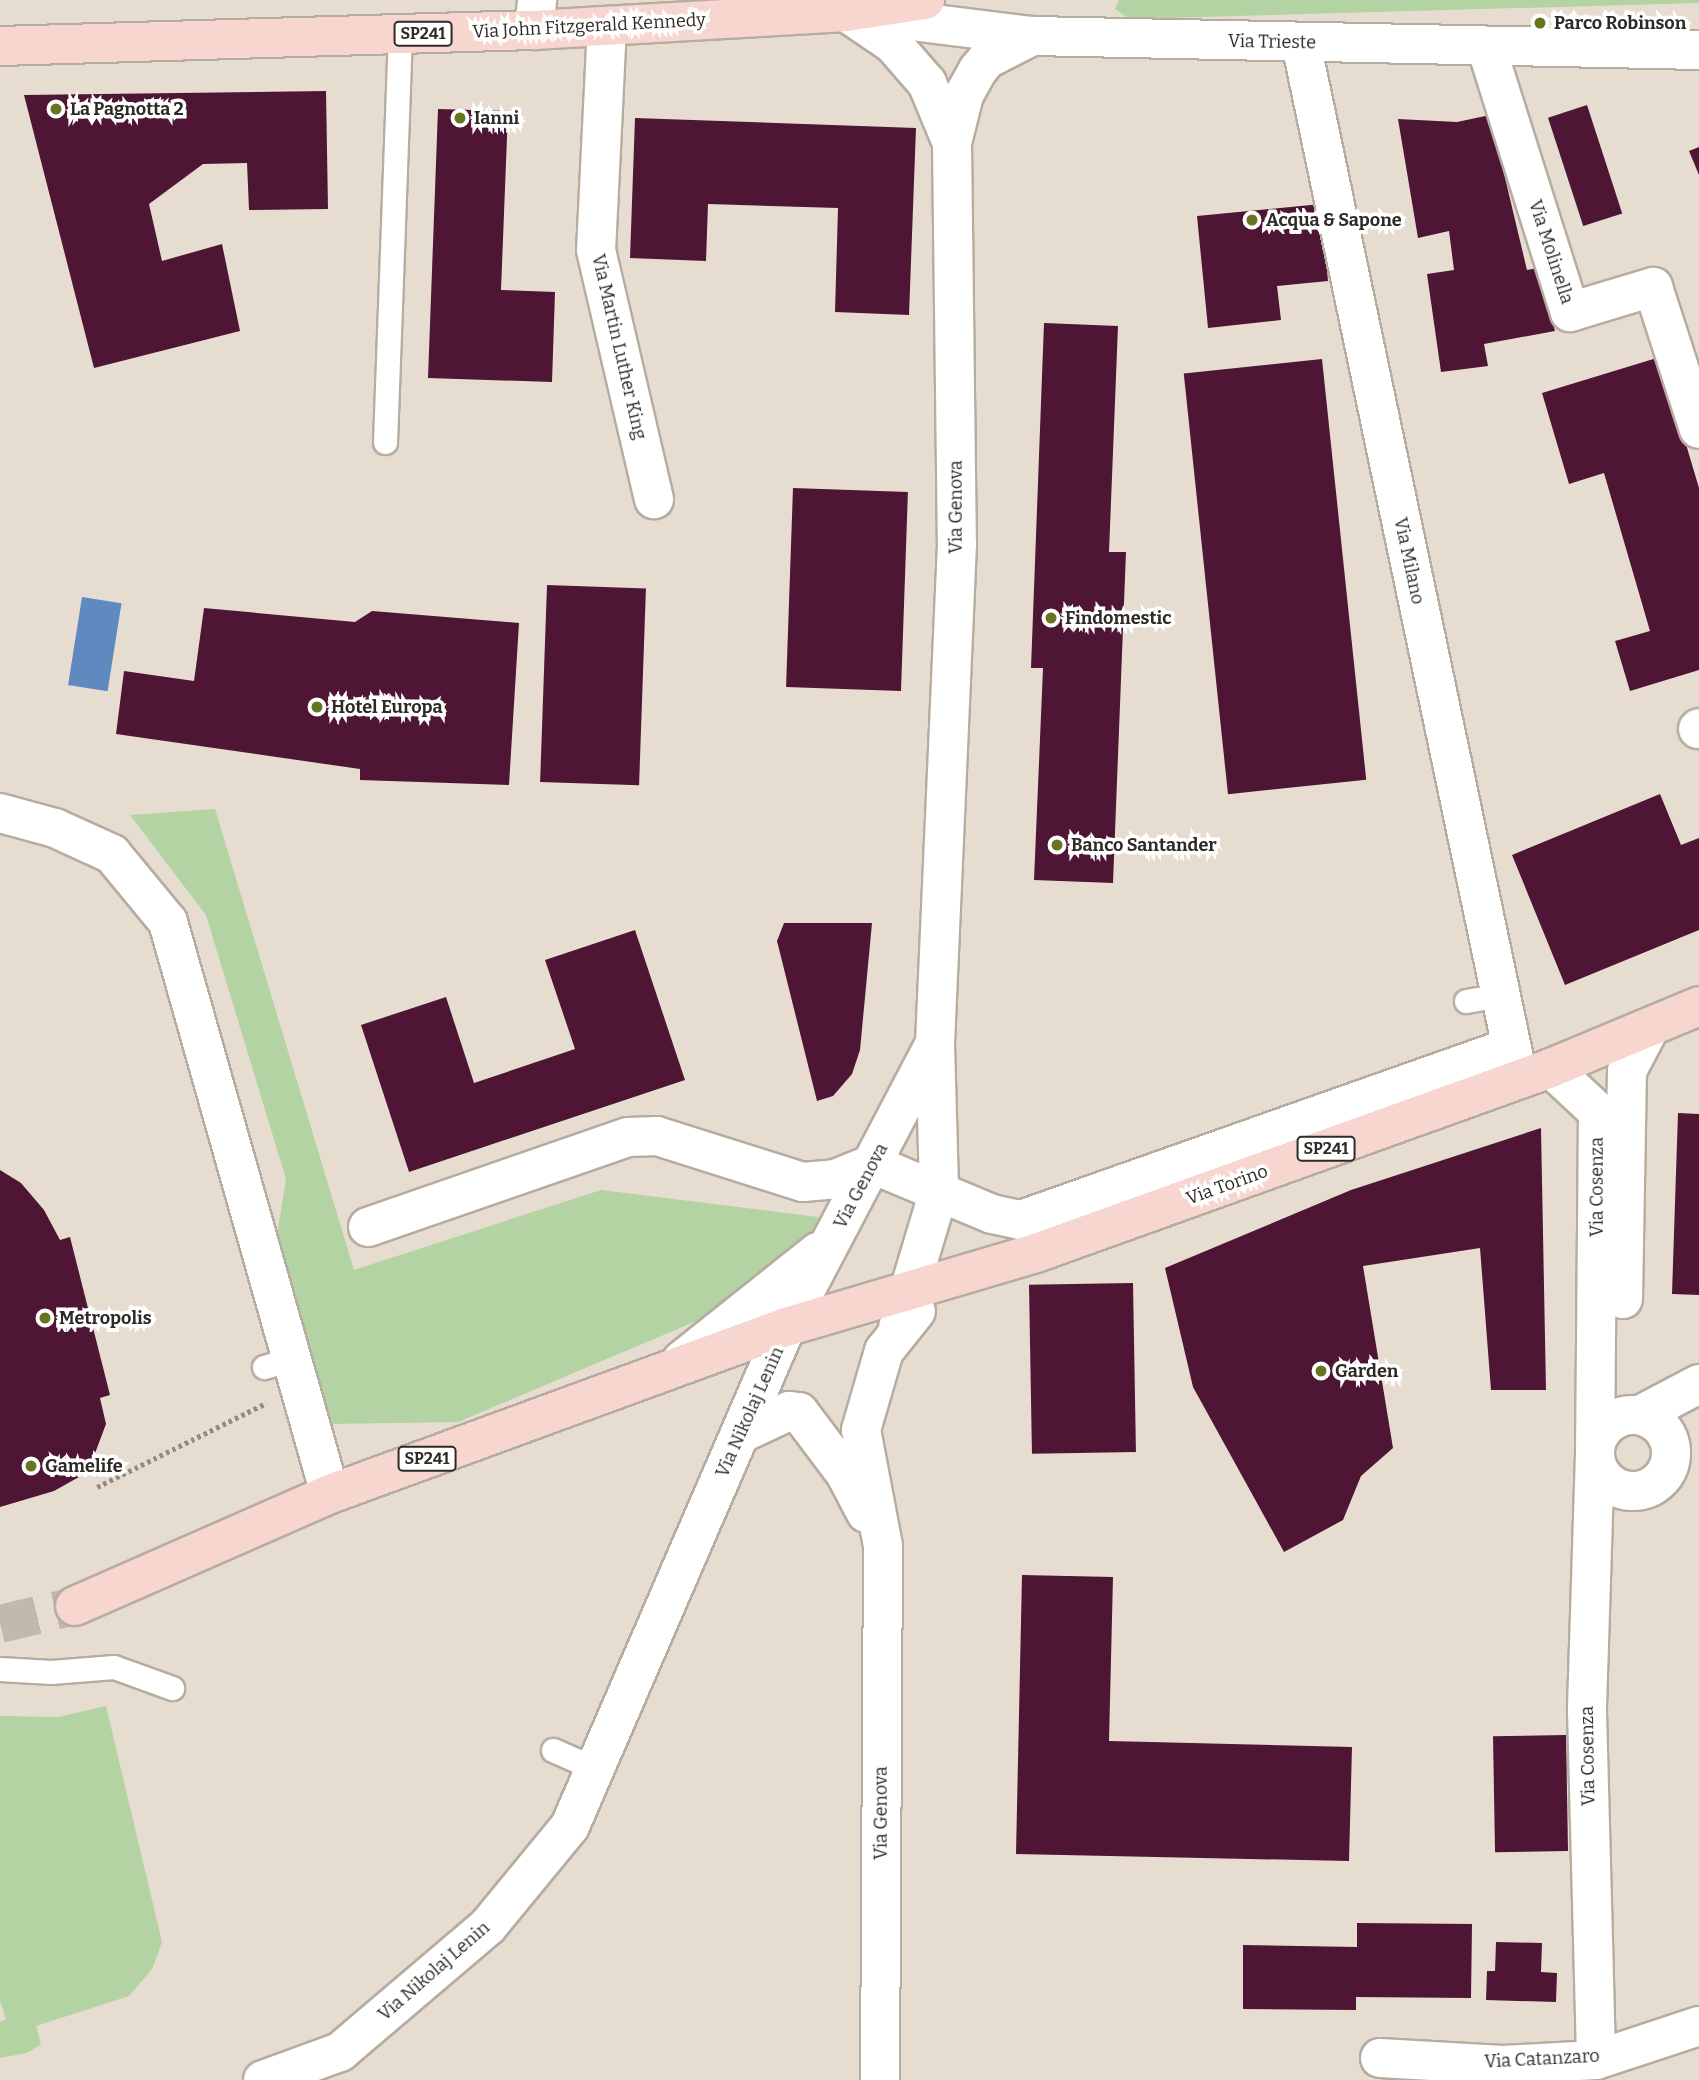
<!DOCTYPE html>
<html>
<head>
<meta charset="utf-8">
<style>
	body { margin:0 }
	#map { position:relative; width:1699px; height:2080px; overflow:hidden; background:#e6ddd0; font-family:Bitter,serif }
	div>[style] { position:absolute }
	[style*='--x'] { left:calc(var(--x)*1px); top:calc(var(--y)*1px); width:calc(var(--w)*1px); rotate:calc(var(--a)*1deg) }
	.green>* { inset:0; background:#b3d3a2 }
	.water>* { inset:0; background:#5f8abf; transform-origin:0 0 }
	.building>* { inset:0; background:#4e1534; transform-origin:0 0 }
	.primary-tunnel>* { height:38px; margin-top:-19px; transform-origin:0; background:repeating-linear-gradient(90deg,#c1b9ae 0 38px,transparent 0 57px) }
	.path>* { height:4.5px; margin-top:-2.25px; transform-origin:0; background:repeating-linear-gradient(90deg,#918b82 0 3.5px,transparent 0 7px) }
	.roads { filter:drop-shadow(2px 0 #b6aca0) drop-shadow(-2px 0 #b6aca0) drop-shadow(0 2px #b6aca0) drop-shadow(0 -2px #b6aca0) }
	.lane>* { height:23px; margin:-11.5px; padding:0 11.5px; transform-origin:11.5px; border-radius:11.5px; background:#fff }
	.street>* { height:38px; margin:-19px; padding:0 19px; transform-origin:19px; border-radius:19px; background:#fff }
	.street>.ring { margin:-19px; padding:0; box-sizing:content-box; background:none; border:38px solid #fff; border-radius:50% }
	.primary>* { height:38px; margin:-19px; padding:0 19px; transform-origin:19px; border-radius:19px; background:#f7d6cf }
	.dots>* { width:19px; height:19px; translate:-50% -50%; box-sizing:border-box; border:4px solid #fff; border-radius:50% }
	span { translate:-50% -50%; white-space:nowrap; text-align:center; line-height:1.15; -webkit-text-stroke:7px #fff; paint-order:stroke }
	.shield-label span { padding:2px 5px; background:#fff; border:2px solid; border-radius:5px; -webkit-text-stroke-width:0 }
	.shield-label { font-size:16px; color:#2e2b26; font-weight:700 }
	.poi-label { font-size:18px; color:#2e2b26; font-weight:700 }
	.left { translate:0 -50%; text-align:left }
	.street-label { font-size:18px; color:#2e2b26 }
</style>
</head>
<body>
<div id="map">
	<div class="green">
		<div style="clip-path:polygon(1119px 0,1699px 0,1699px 3px,1130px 19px,1115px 9px)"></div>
		<div style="clip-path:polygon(215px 809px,354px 1270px,601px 1190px,818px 1217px,814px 1237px,713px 1314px,458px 1422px,327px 1424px,277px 1235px,286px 1179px,206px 915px,130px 815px)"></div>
		<div style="clip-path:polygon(106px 1706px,162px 1942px,152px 1969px,129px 1996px,36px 2026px,41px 2044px,27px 2053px,0 2058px,0 2022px,6px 2019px,0 2001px,0 1716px,58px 1717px)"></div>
	</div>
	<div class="water">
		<div style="left:82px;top:597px;width:40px;height:89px;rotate:9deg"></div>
	</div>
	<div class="building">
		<div style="clip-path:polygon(326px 91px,328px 209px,249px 210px,247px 163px,203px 164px,149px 204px,162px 261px,222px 244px,240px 331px,94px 368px,24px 95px)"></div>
		<div style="left:1587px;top:105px;width:114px;height:41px;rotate:72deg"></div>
		<div style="clip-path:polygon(438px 109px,508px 111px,501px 290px,555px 292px,552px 382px,428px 378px)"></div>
		<div style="clip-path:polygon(1490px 115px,1527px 270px,1538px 268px,1555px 331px,1484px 344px,1488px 366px,1441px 372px,1427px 274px,1454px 270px,1449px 231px,1418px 238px,1398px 119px,1457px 122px)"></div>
		<div style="clip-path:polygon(635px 118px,916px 128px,909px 315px,835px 312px,838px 208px,708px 204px,706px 261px,630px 258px)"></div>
		<div style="clip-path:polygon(1699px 147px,1699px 175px,1689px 151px)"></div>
		<div style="clip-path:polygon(1321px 204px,1328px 281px,1277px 286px,1281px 320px,1208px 328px,1197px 216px)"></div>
		<div style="clip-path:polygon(1044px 323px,1118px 326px,1109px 552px,1126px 552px,1113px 883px,1034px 880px,1043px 668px,1031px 668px)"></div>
		<div style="clip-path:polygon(1660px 357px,1699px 488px,1699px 670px,1630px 691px,1615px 641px,1650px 631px,1604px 473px,1569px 484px,1542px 393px)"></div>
		<div style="left:1322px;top:359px;width:423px;height:139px;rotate:84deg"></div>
		<div style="left:793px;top:488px;width:115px;height:199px;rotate:2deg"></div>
		<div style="left:547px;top:585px;width:99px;height:197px;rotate:2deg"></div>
		<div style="clip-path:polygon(204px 608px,355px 622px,372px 611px,519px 623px,509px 785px,360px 780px,360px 769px,116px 734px,124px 671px,194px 681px)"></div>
		<div style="clip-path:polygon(1660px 794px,1681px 845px,1699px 838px,1699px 930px,1565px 985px,1512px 855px)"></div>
		<div style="clip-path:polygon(784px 923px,872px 923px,860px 1050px,852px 1074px,833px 1096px,817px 1101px,777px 941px)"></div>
		<div style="clip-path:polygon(635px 930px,685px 1080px,409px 1172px,361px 1025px,446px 997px,474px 1083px,575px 1049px,545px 960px)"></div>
		<div style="clip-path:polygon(1678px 1113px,1699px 1114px,1699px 1295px,1672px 1294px)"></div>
		<div style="clip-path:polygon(1541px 1128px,1546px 1390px,1491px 1390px,1480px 1248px,1363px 1266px,1393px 1448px,1361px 1476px,1343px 1520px,1284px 1552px,1193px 1387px,1165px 1268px,1351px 1190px)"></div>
		<div style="clip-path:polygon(0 1170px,21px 1183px,44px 1210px,60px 1240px,70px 1237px,110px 1395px,100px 1398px,106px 1424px,88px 1472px,54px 1491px,0 1507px)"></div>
		<div style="left:1133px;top:1283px;width:169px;height:104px;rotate:89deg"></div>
		<div style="clip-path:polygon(1022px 1575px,1113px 1577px,1109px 1741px,1352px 1747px,1349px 1861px,1016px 1854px)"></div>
		<div style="left:1566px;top:1735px;width:116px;height:73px;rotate:89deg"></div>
		<div style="clip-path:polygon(1357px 1923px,1472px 1924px,1471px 1998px,1356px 1997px,1356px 2010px,1243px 2009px,1243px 1945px,1357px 1947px)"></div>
		<div style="clip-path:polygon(1496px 1942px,1542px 1943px,1541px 1972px,1557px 1973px,1556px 2002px,1486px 2000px,1487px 1971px,1495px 1971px)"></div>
	</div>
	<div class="primary-tunnel">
		<div style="--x:0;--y:1624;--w:77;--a:-13.5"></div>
	</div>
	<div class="path">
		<div style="--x:97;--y:1487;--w:189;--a:-26.4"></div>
	</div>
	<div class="roads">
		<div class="lane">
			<div style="--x:385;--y:442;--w:408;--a:-87.9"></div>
			<div style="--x:1466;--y:1001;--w:34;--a:-10"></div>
			<div style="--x:264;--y:1367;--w:29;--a:-16"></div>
			<div style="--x:0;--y:1669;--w:51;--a:3.4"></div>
			<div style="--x:51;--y:1672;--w:63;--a:-4.5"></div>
			<div style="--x:114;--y:1667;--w:62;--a:19.9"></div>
			<div style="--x:553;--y:1750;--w:47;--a:23.8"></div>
		</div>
		<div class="street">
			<div style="--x:846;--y:12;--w:57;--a:34.2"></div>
			<div style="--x:893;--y:44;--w:52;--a:48.9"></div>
			<div style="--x:927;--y:83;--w:65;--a:67.4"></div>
			<div style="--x:952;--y:143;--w:401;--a:89.3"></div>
			<div style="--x:957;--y:544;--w:500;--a:92.52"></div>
			<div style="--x:935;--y:1044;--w:147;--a:88.4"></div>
			<div style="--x:939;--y:1191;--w:143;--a:106.7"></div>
			<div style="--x:863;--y:15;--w:170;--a:7.1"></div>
			<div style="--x:1032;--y:36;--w:667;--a:1.2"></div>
			<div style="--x:607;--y:26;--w:224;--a:92.8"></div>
			<div style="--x:596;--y:250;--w:256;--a:76.9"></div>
			<div style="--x:534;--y:30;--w:30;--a:-84"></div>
			<div style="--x:1301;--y:43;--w:1051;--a:78.15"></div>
			<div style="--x:1486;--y:46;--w:279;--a:72.5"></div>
			<div style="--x:1570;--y:312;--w:87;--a:-16.8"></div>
			<div style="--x:1653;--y:287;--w:149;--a:72.1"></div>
			<div style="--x:952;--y:143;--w:49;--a:-76"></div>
			<div style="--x:964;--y:95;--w:29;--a:-61"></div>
			<div style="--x:978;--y:70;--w:14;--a:-51"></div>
			<div style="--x:987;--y:59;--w:51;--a:-27.1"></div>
			<div style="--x:1698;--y:729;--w:1;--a:-45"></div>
			<div style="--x:0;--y:813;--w:57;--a:15.3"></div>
			<div style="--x:55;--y:828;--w:63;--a:24.5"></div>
			<div style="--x:112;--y:854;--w:88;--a:50.5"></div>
			<div style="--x:168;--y:922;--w:594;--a:74.19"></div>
			<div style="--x:1551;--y:1068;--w:64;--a:43.1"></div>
			<div style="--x:1598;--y:1112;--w:341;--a:90.5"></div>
			<div style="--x:1595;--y:1453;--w:258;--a:91.8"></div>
			<div style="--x:1587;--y:1711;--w:349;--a:88.5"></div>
			<div style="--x:368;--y:1227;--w:275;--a:-19.1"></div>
			<div style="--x:628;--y:1137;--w:29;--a:-2"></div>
			<div style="--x:657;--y:1136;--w:153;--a:17.5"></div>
			<div style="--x:803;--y:1182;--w:32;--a:-5"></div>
			<div style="--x:835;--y:1179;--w:40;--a:-22"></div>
			<div style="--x:872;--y:1164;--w:130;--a:22.6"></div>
			<div style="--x:992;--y:1214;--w:30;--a:12"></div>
			<div style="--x:1021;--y:1220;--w:520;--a:-19.45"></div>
			<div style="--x:1623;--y:1299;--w:228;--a:-89"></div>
			<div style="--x:1627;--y:1071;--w:47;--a:-62.4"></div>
			<div style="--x:682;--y:1360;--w:174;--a:-38.5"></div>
			<div style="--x:1640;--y:1415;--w:67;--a:-27.7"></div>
			<div class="ring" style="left:1595px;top:1415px;width:38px;height:38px"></div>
			<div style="--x:740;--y:1434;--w:54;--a:-25.1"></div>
			<div style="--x:789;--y:1411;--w:10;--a:6"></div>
			<div style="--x:799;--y:1412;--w:76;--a:53"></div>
			<div style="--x:845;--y:1473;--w:45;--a:62.3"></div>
			<div style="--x:1380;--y:2058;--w:123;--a:3.3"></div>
			<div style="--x:1503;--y:2065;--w:93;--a:-3.1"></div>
			<div style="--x:1596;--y:2060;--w:108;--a:-18.3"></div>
			<div style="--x:263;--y:2080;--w:82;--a:-20"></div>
			<div style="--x:340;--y:2052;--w:194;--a:-40.4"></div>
			<div style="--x:488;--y:1926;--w:129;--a:-50.6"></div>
			<div style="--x:570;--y:1826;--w:544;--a:-66.59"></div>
			<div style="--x:786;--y:1327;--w:316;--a:-62.3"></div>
			<div style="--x:880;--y:2080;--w:534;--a:-89.68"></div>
			<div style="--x:883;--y:1546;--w:118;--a:-100.7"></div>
			<div style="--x:861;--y:1430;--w:82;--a:-73.8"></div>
			<div style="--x:884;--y:1351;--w:51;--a:-51.3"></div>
		</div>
		<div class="primary">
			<div style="--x:0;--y:46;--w:534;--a:-1.72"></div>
			<div style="--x:534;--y:30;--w:313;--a:-3.3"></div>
			<div style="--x:846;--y:12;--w:80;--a:-8.6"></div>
			<div style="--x:75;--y:1606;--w:279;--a:-23.7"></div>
			<div style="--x:330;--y:1494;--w:486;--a:-20.1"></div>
			<div style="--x:786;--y:1327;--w:261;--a:-16.5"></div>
			<div style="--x:1036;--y:1253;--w:547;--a:-19.76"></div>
			<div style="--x:1551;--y:1068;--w:160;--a:-22.7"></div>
		</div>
	</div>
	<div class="dots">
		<div style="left:1540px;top:23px;background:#687420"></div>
		<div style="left:56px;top:109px;background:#687420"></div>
		<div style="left:460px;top:118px;background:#687420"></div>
		<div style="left:1252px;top:220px;background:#687420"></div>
		<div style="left:1051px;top:618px;background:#687420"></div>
		<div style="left:317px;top:707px;background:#687420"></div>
		<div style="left:1057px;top:845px;background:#687420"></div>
		<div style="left:45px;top:1318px;background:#687420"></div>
		<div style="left:1321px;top:1371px;background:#687420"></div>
		<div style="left:31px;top:1466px;background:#687420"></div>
	</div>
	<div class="shield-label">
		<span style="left:423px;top:34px">SP241</span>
		<span style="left:1326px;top:1149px">SP241</span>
		<span style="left:427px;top:1459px">SP241</span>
	</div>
	<div class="poi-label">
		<span class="left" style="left:1554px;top:23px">Parco Robinson</span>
		<span class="left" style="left:70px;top:109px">La Pagnotta 2</span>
		<span class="left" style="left:474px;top:118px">Ianni</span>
		<span class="left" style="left:1266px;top:220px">Acqua &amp; Sapone</span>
		<span class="left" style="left:1065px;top:618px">Findomestic</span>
		<span class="left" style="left:331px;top:707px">Hotel Europa</span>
		<span class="left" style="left:1071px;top:845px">Banco Santander</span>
		<span class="left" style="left:59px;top:1318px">Metropolis</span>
		<span class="left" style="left:1335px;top:1371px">Garden</span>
		<span class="left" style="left:45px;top:1466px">Gamelife</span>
	</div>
	<div class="street-label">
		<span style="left:589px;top:26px;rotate:-3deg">Via John Fitzgerald Kennedy</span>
		<span style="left:1272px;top:42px;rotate:1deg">Via Trieste</span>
		<span style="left:1551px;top:252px;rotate:72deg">Via Molinella</span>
		<span style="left:619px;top:347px;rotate:77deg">Via Martin Luther King</span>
		<span style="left:956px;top:507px;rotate:-90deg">Via Genova</span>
		<span style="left:1409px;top:561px;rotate:78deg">Via Milano</span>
		<span style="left:1227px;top:1185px;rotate:-20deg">Via Torino</span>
		<span style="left:861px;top:1186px;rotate:-62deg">Via Genova</span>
		<span style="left:1597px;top:1187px;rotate:-90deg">Via Cosenza</span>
		<span style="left:750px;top:1412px;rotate:-66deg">Via Nikolaj Lenin</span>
		<span style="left:1588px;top:1756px;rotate:-91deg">Via Cosenza</span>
		<span style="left:881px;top:1813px;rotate:-90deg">Via Genova</span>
		<span style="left:434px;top:1971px;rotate:-41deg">Via Nikolaj Lenin</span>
		<span style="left:1542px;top:2059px;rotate:-3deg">Via Catanzaro</span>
	</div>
</div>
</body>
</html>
